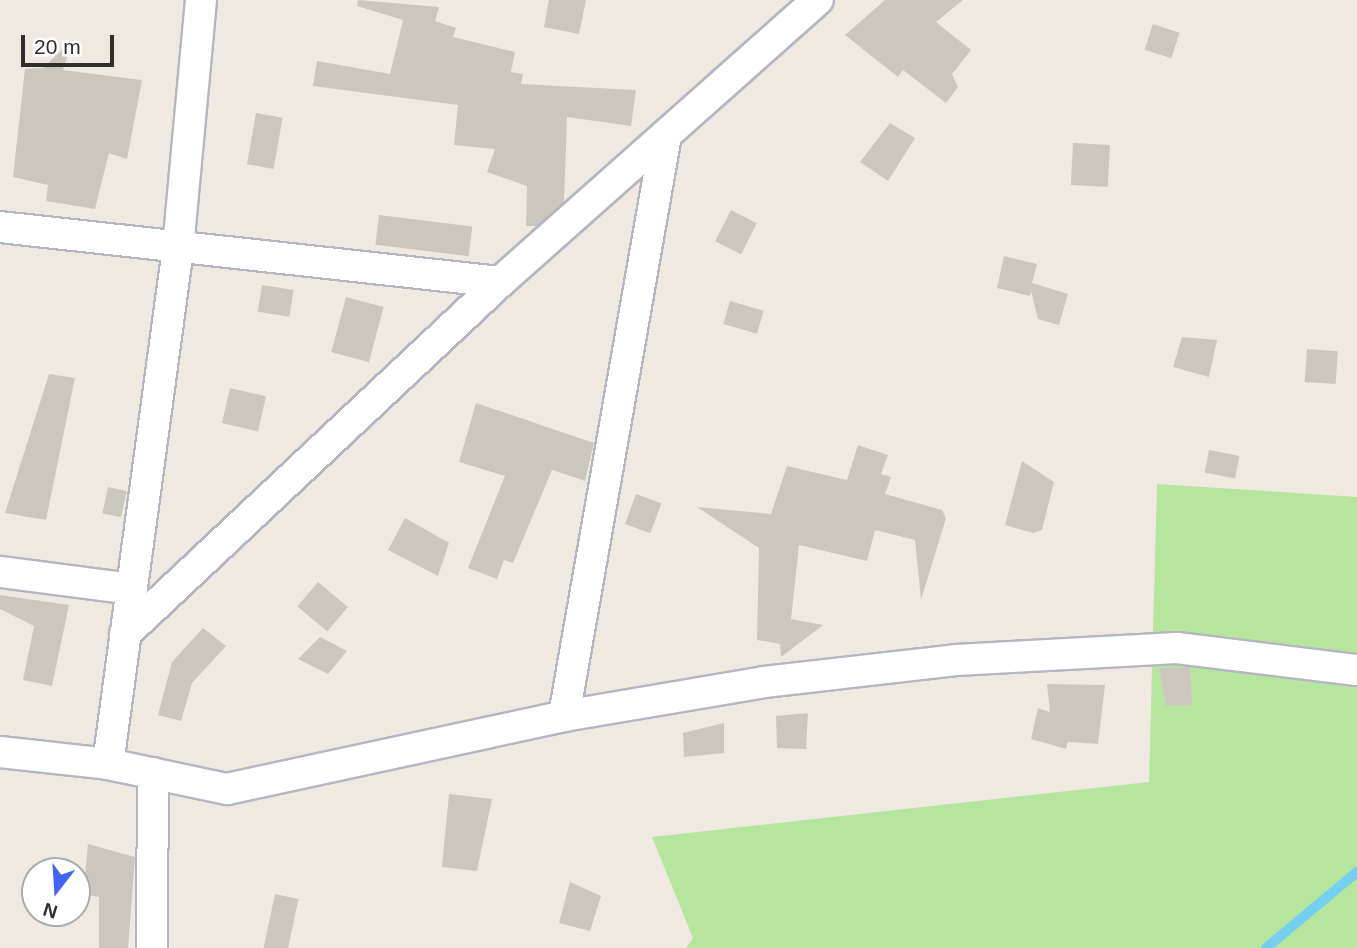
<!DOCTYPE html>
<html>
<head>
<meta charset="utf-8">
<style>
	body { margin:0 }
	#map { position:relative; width:1357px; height:948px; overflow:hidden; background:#efe9e1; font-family:Helvetica,sans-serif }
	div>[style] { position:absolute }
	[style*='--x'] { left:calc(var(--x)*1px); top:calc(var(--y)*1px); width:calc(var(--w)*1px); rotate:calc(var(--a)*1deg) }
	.green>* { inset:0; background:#b6e59e }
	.stream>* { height:10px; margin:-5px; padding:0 5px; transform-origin:5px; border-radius:5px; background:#75cff0 }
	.building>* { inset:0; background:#cbc7bf; transform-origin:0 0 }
	.roads { filter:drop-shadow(2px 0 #b4b7c1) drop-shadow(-2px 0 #b4b7c1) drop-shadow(0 2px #b4b7c1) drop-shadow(0 -2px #b4b7c1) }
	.minor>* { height:30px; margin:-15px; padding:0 15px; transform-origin:15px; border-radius:15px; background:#fff }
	span { translate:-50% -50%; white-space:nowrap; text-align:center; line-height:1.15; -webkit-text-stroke:5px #fff; paint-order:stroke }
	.north { position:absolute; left:21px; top:857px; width:70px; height:70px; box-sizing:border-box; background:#fff; border:2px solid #ababab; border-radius:50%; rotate:197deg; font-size:19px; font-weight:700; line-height:28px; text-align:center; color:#2e2e2e }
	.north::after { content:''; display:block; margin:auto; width:24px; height:32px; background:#4264fb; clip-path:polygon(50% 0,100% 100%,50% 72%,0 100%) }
	.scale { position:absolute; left:21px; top:35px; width:93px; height:32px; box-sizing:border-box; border:4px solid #2e2e2e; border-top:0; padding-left:9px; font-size:21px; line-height:24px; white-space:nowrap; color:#2e2e2e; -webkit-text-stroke:5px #fff; paint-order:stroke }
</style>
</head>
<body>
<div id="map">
	<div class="green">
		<div style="clip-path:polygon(1157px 484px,1357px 497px,1357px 948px,686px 948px,693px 938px,652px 837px,1149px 782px)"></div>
	</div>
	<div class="stream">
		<div style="--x:1266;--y:948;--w:119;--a:-39.9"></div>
	</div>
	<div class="building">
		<div style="clip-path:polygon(358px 0,439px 7px,435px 21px,456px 28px,453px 37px,515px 52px,511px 72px,523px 74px,521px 84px,636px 90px,631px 126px,567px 117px,564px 202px,537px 226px,526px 226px,527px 186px,487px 172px,495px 149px,454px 145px,458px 105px,313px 86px,317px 61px,390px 74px,403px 20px,357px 6px)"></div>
		<div style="clip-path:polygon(549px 0,586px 0,579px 34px,544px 27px)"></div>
		<div style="clip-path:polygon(885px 0,963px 0,936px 22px,971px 50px,952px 74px,958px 87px,946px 103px,903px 70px,898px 77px,845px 35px)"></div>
		<div style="left:1153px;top:24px;width:28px;height:27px;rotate:18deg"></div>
		<div style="clip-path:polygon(73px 39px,63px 70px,142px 80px,127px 159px,109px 153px,95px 209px,46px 201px,48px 185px,13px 177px,25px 69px,43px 68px)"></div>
		<div style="left:256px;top:113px;width:27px;height:52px;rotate:10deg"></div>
		<div style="clip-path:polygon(890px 123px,915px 138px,888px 181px,860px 162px)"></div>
		<div style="left:1073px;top:143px;width:37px;height:42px;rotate:3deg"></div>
		<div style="left:731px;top:210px;width:29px;height:35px;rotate:27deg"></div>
		<div style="left:379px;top:215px;width:94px;height:30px;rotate:7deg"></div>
		<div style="clip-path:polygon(1004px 256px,1037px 264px,1032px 283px,1068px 294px,1059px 325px,1038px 319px,1031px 291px,1030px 296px,997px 288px)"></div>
		<div style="left:262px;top:285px;width:32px;height:27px;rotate:9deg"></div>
		<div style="left:346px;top:297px;width:39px;height:57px;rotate:15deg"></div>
		<div style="left:730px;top:301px;width:35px;height:24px;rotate:16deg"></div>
		<div style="clip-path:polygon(1182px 337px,1217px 340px,1209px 377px,1173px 367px)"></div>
		<div style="left:1307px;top:349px;width:31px;height:33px;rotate:4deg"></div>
		<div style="clip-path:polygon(49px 374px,75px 378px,46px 520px,5px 513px)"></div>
		<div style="left:230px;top:388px;width:37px;height:36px;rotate:13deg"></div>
		<div style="clip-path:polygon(476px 403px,594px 443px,585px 481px,552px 470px,513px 563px,504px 560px,497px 579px,468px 568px,505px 476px,459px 462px)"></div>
		<div style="clip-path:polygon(858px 445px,888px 455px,881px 474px,891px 477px,885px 494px,942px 510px,946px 518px,921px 600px,915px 540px,875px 530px,867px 561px,799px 545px,791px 619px,823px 625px,781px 657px,780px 644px,757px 640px,759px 548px,697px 507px,771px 514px,787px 466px,847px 480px)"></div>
		<div style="left:1209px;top:450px;width:31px;height:23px;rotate:11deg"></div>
		<div style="clip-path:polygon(1022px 461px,1054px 482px,1042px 530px,1033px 533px,1005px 525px)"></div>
		<div style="left:108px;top:487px;width:19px;height:27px;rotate:12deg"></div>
		<div style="left:636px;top:494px;width:27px;height:32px;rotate:20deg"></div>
		<div style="clip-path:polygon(405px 518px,449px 543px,438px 576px,388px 550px)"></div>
		<div style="left:318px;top:582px;width:39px;height:32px;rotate:40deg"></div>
		<div style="clip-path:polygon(0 595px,69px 605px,52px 686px,23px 680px,34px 626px,0 609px)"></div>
		<div style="clip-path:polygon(203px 628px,226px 646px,192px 683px,181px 721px,158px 715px,172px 662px)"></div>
		<div style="clip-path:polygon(320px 637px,347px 651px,328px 674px,298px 659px)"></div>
		<div style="clip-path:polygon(1190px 667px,1192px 705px,1166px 706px,1159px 668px)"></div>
		<div style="clip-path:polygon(1047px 684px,1105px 685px,1098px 744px,1068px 742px,1066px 749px,1031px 739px,1038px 708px,1050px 712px)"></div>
		<div style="clip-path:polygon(808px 713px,806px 749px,777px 748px,776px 716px)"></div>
		<div style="clip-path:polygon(724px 723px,724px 753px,684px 757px,683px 733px)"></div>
		<div style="clip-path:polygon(449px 794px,492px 799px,477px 871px,442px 867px)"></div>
		<div style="clip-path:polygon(88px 844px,135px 857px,128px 948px,99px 948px,99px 897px,83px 894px)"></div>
		<div style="clip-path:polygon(570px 882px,601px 896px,590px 931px,559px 923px)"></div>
		<div style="left:275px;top:894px;width:24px;height:56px;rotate:12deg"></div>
	</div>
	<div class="roads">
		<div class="minor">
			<div style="--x:0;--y:227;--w:503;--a:6.28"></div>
			<div style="--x:0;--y:572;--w:133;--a:7.3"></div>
			<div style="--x:125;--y:634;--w:514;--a:-43.19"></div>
			<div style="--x:500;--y:282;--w:425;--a:-41.6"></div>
			<div style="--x:564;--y:716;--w:590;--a:-80.04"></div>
			<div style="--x:0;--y:752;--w:109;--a:6.3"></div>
			<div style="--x:108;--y:764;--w:122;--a:11.9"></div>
			<div style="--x:227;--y:789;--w:345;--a:-12.2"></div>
			<div style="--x:564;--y:716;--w:203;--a:-9.6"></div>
			<div style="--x:764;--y:682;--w:193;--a:-6.5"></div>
			<div style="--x:956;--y:660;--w:221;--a:-3.1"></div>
			<div style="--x:1177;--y:648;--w:181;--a:7"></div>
			<div style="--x:108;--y:764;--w:521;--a:-82.27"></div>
			<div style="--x:178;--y:248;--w:249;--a:-84.7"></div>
			<div style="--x:152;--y:948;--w:175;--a:-89.7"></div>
		</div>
	</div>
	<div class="north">N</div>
	<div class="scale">20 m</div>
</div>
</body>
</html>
